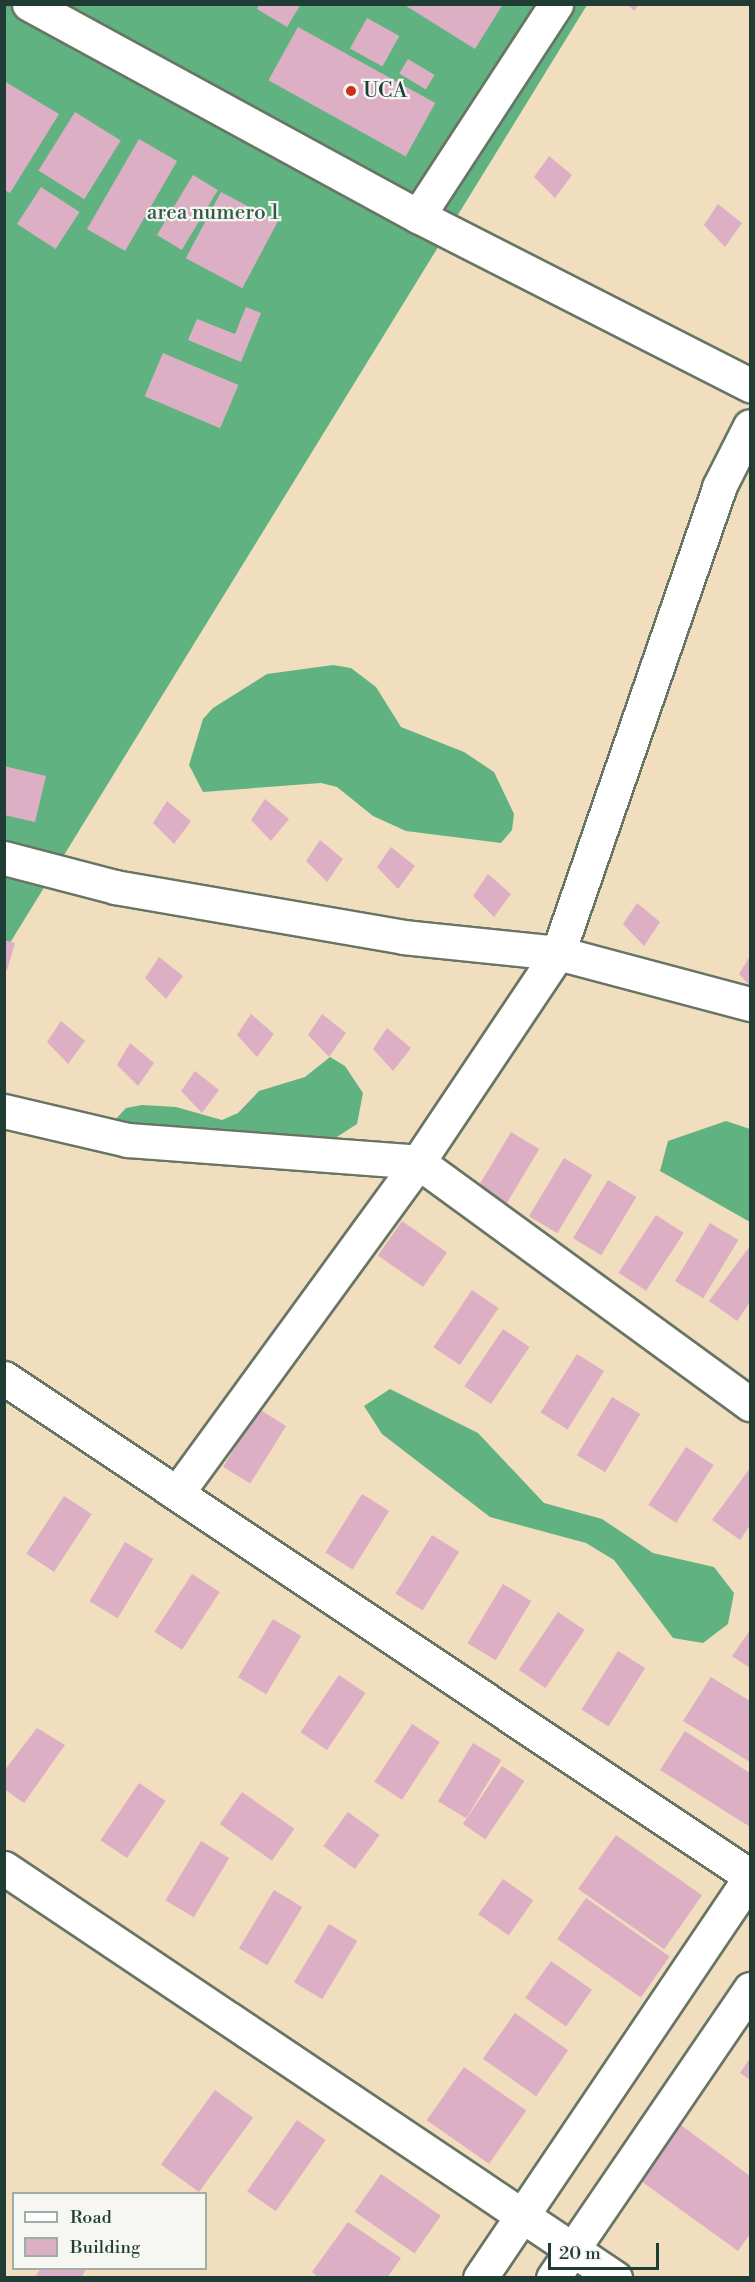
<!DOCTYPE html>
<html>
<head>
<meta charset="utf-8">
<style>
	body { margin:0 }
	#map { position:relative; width:755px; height:2282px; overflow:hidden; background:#f1debe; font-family:"Libre Bodoni",serif }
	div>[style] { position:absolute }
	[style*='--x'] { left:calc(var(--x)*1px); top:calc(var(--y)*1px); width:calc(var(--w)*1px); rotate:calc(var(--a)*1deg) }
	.forest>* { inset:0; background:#60b280 }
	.building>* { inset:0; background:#ddafc5; transform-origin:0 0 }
	.roads { filter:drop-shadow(2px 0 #687564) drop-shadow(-2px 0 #687564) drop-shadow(0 2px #687564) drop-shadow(0 -2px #687564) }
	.street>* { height:33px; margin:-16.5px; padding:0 16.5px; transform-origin:16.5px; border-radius:16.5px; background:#fff }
	.dots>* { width:16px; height:16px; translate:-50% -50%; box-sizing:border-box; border:3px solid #f6f6f2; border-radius:50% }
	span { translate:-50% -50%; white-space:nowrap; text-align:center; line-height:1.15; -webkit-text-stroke:4.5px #f6f6f2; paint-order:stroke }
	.poi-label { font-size:21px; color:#1f3d34 }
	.left { translate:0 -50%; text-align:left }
	.park-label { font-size:21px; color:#305a48 }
	.frame { position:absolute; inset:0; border:6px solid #1f3d34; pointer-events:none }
	.legend { position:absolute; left:12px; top:2192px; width:195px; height:78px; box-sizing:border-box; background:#f6f6f2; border:2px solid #a0aca6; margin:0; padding:8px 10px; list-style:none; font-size:18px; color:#1f3d34 }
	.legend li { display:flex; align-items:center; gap:12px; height:30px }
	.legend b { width:30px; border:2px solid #a0aca6 }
	.scale { position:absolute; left:548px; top:2243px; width:111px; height:27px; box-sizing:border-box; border:3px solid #1f3d34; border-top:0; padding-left:8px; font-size:18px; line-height:21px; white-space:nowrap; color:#1f3d34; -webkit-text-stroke:4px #f6f6f2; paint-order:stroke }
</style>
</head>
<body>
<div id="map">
	<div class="forest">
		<div style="clip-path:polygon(5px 5px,587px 5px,5px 951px)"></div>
		<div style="clip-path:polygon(333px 665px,351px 668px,376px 687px,401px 727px,464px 752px,494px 772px,514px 814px,512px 830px,501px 843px,406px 831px,373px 816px,337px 787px,321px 783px,203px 792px,189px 765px,203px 719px,213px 708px,267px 674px)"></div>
		<div style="clip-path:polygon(330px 1057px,345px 1066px,363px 1093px,357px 1124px,329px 1142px,126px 1130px,115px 1120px,126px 1108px,142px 1105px,176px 1107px,222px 1120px,238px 1113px,259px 1091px,305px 1077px)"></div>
		<div style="clip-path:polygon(726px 1121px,750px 1129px,750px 1222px,660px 1171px,668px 1141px)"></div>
		<div style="clip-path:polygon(390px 1389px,478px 1433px,544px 1503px,602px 1519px,653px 1553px,714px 1567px,734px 1593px,728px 1624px,703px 1643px,673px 1638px,614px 1560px,586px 1543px,490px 1517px,382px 1434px,364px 1406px)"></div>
	</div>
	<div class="building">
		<div style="clip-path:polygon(259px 4px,301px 4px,287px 27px,257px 9px)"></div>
		<div style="clip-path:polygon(403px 4px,503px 4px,475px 49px)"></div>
		<div style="clip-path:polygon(627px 4px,639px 4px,634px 11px)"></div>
		<div style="left:367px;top:18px;width:37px;height:35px;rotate:29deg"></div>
		<div style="left:298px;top:27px;width:157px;height:61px;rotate:29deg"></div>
		<div style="left:408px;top:59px;width:31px;height:17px;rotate:31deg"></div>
		<div style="clip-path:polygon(4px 81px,59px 114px,10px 193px,4px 190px)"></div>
		<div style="left:75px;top:112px;width:54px;height:69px;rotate:32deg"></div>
		<div style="left:139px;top:139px;width:44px;height:104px;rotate:30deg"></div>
		<div style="clip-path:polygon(549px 156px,572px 175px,555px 198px,534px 177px)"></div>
		<div style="left:193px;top:175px;width:29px;height:70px;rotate:31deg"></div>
		<div style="left:41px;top:187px;width:46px;height:44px;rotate:33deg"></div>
		<div style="left:221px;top:192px;width:64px;height:75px;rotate:28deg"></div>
		<div style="clip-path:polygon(718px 204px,742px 223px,725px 247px,704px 225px)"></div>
		<div style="clip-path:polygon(246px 307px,261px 313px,241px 362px,188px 340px,197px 319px,235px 334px)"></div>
		<div style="left:163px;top:353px;width:82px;height:47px;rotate:23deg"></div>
		<div style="clip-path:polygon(4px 766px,46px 776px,35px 822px,4px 815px)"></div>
		<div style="clip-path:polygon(265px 799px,289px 819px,271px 841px,251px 820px)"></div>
		<div style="clip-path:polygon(167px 801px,191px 821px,174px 844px,153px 823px)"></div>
		<div style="clip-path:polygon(320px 840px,343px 859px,327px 882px,306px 861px)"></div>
		<div style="clip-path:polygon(391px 847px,415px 866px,398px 889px,377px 867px)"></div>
		<div style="clip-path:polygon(488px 874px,511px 894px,494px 917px,473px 896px)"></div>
		<div style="clip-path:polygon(637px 903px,660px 922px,644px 946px,623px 924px)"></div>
		<div style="clip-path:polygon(4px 940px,15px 943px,7px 970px,4px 970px)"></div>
		<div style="clip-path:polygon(750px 956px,750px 986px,739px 974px)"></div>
		<div style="clip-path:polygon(159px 957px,183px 976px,166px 999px,145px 978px)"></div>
		<div style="clip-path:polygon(251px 1014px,274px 1034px,257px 1057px,237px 1035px)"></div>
		<div style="clip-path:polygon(322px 1014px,346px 1033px,329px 1057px,308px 1035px)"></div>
		<div style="clip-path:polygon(61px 1021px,85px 1041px,68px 1064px,47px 1042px)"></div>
		<div style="clip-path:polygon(387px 1028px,411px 1048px,393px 1071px,373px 1049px)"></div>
		<div style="clip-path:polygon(130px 1043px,154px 1063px,138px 1086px,117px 1065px)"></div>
		<div style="clip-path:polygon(195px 1071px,219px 1090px,202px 1113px,181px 1091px)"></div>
		<div style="left:511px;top:1132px;width:33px;height:69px;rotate:31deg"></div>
		<div style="left:564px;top:1158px;width:33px;height:68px;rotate:31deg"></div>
		<div style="left:608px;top:1180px;width:33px;height:68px;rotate:31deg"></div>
		<div style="left:656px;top:1215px;width:33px;height:69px;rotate:33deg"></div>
		<div style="left:402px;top:1221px;width:55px;height:42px;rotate:35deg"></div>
		<div style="left:710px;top:1223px;width:33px;height:68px;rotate:31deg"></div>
		<div style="clip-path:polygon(750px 1246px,750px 1302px,737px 1321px,709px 1301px)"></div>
		<div style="left:472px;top:1290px;width:32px;height:69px;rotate:34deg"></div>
		<div style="left:503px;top:1329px;width:32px;height:69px;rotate:34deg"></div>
		<div style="left:577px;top:1354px;width:32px;height:69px;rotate:32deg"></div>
		<div style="left:612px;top:1397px;width:33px;height:68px;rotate:31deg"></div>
		<div style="left:259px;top:1409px;width:32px;height:68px;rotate:32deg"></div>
		<div style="left:686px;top:1447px;width:33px;height:69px;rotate:33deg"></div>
		<div style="clip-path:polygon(750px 1468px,750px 1525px,740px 1540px,712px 1520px)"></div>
		<div style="left:362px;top:1494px;width:32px;height:69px;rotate:32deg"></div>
		<div style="left:64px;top:1496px;width:33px;height:69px;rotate:33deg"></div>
		<div style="left:432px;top:1535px;width:32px;height:69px;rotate:32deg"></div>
		<div style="left:125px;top:1542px;width:33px;height:69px;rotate:31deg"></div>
		<div style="left:192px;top:1574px;width:33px;height:69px;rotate:33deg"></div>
		<div style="left:503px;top:1584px;width:33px;height:69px;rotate:31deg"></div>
		<div style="left:558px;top:1612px;width:32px;height:70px;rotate:34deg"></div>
		<div style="left:273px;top:1619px;width:33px;height:68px;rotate:31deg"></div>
		<div style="clip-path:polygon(750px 1630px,750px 1668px,732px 1656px)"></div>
		<div style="left:618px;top:1651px;width:32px;height:69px;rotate:32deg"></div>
		<div style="left:339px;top:1675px;width:32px;height:69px;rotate:34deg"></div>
		<div style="clip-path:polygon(711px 1677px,750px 1701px,750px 1762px,683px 1721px)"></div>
		<div style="left:412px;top:1724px;width:33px;height:69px;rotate:33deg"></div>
		<div style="clip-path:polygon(37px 1728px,65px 1745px,24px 1803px,4px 1789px,4px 1771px)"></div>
		<div style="clip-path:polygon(685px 1731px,750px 1773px,750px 1827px,660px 1770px)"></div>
		<div style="left:473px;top:1743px;width:33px;height:68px;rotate:31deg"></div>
		<div style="left:502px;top:1766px;width:27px;height:70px;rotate:34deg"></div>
		<div style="left:139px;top:1783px;width:32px;height:69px;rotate:34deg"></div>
		<div style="left:242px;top:1792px;width:64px;height:39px;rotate:35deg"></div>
		<div style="left:348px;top:1812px;width:39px;height:42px;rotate:36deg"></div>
		<div style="left:616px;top:1835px;width:105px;height:66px;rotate:35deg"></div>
		<div style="left:201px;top:1841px;width:33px;height:69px;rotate:31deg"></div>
		<div style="left:503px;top:1879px;width:37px;height:43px;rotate:35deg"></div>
		<div style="left:274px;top:1890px;width:33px;height:68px;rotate:31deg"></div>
		<div style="left:586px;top:1898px;width:102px;height:50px;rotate:35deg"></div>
		<div style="left:329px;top:1924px;width:33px;height:68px;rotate:31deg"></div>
		<div style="left:551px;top:1961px;width:50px;height:45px;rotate:35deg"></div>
		<div style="left:515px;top:2013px;width:65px;height:56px;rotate:35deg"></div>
		<div style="clip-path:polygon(750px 2058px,750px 2080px,740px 2073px)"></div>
		<div style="left:464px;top:2067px;width:76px;height:65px;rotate:35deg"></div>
		<div style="left:215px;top:2090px;width:47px;height:92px;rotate:36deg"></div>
		<div style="left:297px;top:2120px;width:35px;height:87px;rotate:35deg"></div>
		<div style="clip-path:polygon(674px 2120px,750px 2176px,750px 2234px,738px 2251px,634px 2176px)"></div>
		<div style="left:381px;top:2174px;width:73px;height:46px;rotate:35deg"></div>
		<div style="clip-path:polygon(348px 2222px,401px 2258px,387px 2278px,319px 2278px,312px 2272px)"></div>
		<div style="clip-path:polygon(41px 2268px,82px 2268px,85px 2271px,81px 2278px,34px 2278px)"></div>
	</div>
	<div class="roads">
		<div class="street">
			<div style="--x:29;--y:4;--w:443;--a:28.6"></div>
			<div style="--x:418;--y:216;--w:373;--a:27"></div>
			<div style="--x:418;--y:216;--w:253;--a:-56.9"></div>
			<div style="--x:4;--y:858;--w:115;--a:14.6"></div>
			<div style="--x:115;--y:887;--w:292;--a:9.8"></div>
			<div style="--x:403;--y:937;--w:156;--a:5.9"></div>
			<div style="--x:558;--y:953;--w:199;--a:14.9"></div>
			<div style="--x:4;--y:1111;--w:127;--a:13.2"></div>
			<div style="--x:128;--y:1140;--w:291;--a:4.3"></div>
			<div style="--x:418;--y:1162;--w:411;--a:36.1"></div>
			<div style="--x:4;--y:1378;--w:897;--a:33.73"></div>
			<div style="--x:177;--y:1493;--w:409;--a:-53.9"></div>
			<div style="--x:418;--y:1162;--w:252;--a:-56.2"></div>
			<div style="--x:558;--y:953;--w:493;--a:-70.9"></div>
			<div style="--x:719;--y:487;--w:68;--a:-63.1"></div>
			<div style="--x:4;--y:1868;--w:736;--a:33.86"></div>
			<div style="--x:480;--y:2278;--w:483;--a:-56"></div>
			<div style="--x:553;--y:2278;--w:350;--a:-55.7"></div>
		</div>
	</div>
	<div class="dots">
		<div style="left:351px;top:91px;background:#c8321e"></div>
	</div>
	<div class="poi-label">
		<span class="left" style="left:363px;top:91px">UCA</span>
	</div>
	<div class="park-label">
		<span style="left:213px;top:213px">area numero 1</span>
	</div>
	<div class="frame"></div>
	<ul class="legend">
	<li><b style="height:8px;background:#fff"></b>Road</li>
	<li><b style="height:16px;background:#ddafc5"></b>Building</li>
	</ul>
	<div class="scale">20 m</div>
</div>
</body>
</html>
